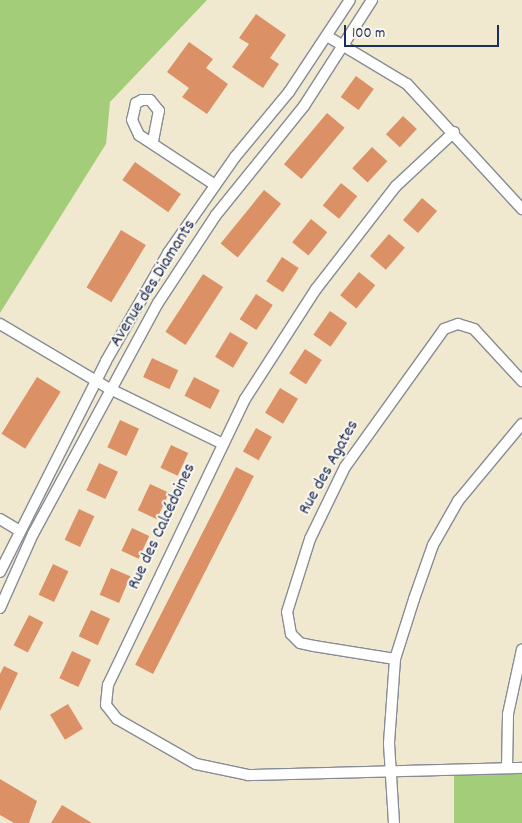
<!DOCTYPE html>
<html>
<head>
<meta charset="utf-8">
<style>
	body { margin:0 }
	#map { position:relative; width:522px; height:823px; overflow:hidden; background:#f1e9cf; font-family:Dekko,sans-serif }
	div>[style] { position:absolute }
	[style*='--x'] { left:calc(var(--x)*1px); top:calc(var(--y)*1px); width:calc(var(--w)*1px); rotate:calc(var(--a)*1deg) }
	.green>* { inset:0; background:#a3cd79; transform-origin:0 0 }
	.building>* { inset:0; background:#db9165; transform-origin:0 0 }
	.roads { filter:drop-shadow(1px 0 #868c96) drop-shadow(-1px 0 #868c96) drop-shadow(0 1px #868c96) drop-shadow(0 -1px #868c96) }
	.minor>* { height:10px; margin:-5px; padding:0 5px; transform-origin:5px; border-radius:5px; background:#fff }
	span { translate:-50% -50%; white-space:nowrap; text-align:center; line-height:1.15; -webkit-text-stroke:4px #fbf7ec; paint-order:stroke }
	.street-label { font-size:18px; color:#1b2f5e }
	.scale { position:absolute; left:344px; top:25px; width:155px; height:22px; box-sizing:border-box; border:2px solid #1b2f5e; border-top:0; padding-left:6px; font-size:15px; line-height:18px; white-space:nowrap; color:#1b2f5e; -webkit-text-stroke:4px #fbf7ec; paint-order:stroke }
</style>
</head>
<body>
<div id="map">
	<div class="green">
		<div style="clip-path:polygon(0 0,207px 0,110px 102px,106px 144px,0 313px)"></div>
		<div style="left:522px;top:768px;width:55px;height:68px;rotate:90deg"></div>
	</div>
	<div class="building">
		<div style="clip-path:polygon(256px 14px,286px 35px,270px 58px,279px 64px,263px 88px,232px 67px,249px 44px,239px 38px)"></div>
		<div style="clip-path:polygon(189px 42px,213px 59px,206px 68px,228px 84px,207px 114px,182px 97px,189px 88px,167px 72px)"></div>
		<div style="left:356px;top:76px;width:22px;height:26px;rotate:36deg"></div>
		<div style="left:327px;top:113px;width:23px;height:67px;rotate:40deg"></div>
		<div style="left:403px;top:116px;width:19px;height:25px;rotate:43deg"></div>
		<div style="left:372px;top:147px;width:21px;height:29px;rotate:43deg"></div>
		<div style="left:135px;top:162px;width:56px;height:22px;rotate:35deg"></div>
		<div style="left:341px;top:183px;width:21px;height:29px;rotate:39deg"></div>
		<div style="left:264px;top:190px;width:22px;height:69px;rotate:39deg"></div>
		<div style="left:422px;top:198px;width:20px;height:29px;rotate:41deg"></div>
		<div style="left:311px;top:219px;width:21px;height:30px;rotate:39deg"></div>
		<div style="left:121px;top:230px;width:29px;height:67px;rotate:31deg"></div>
		<div style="left:389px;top:234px;width:21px;height:29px;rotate:41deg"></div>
		<div style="left:282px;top:257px;width:20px;height:29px;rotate:33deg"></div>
		<div style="left:359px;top:272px;width:21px;height:30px;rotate:39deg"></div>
		<div style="left:203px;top:274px;width:24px;height:69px;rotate:33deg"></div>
		<div style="left:256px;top:294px;width:20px;height:30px;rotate:33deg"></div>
		<div style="left:330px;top:311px;width:21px;height:29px;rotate:35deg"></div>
		<div style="left:230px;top:332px;width:21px;height:29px;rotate:31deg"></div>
		<div style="left:305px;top:349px;width:20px;height:29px;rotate:33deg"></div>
		<div style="left:152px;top:358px;width:29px;height:21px;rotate:25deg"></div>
		<div style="left:37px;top:377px;width:28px;height:67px;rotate:32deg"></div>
		<div style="left:194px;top:377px;width:29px;height:21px;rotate:27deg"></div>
		<div style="left:280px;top:388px;width:21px;height:29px;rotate:31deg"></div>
		<div style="left:120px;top:420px;width:21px;height:30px;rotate:25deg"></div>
		<div style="left:256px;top:428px;width:18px;height:27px;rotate:29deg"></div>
		<div style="left:171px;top:445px;width:19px;height:25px;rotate:25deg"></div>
		<div style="left:99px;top:463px;width:21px;height:30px;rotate:25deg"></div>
		<div style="left:236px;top:467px;width:20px;height:222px;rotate:27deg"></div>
		<div style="left:150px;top:484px;width:21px;height:29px;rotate:25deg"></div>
		<div style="left:79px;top:509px;width:17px;height:34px;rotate:25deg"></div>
		<div style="left:132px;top:528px;width:19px;height:25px;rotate:25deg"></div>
		<div style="left:53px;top:564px;width:17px;height:34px;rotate:25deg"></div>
		<div style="left:111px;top:568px;width:21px;height:29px;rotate:23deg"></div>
		<div style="left:91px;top:610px;width:21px;height:29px;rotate:25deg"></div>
		<div style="left:29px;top:615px;width:16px;height:34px;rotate:27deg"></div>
		<div style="left:72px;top:651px;width:21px;height:30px;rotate:25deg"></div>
		<div style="clip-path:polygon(4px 666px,18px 673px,0 711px,0 674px)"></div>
		<div style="left:68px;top:704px;width:29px;height:21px;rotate:59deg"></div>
		<div style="clip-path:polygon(0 779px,37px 801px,29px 823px,14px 823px,0 815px)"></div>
		<div style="clip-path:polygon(62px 805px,92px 823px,51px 823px)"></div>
	</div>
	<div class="roads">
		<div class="minor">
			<div style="--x:327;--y:36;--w:93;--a:31"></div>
			<div style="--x:407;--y:84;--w:170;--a:47.4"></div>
			<div style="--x:454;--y:132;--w:79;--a:137"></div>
			<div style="--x:396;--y:186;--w:130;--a:127.8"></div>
			<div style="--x:316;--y:289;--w:131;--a:122.8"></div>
			<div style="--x:245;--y:399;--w:317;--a:115.6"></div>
			<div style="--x:108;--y:685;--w:20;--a:96"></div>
			<div style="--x:106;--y:705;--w:18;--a:52"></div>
			<div style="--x:117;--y:719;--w:91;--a:29.7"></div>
			<div style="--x:196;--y:764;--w:53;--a:11.9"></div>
			<div style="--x:248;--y:775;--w:274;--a:-1.5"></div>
			<div style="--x:153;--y:141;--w:31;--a:-79"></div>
			<div style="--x:159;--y:111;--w:14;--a:-129"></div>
			<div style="--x:150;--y:100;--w:8;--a:180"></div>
			<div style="--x:142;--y:100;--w:7;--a:153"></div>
			<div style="--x:136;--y:103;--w:17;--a:103"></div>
			<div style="--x:132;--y:120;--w:17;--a:65"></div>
			<div style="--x:139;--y:135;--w:91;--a:33.3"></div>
			<div style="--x:0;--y:324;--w:128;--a:30.6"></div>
			<div style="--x:110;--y:389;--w:123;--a:25.9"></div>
			<div style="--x:0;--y:519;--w:23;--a:31"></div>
			<div style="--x:0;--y:572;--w:236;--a:-63.3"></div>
			<div style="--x:106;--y:361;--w:125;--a:-60.1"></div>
			<div style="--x:168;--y:253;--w:117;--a:-55.1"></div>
			<div style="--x:235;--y:157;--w:85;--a:-50.3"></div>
			<div style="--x:289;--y:92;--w:110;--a:-56.5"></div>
			<div style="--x:0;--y:608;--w:81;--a:-66"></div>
			<div style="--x:33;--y:534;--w:263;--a:-61.6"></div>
			<div style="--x:158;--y:303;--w:105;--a:-56.6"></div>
			<div style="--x:216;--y:215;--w:140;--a:-51.1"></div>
			<div style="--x:304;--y:106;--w:126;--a:-57.3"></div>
			<div style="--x:395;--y:659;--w:82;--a:-170.9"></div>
			<div style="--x:314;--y:646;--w:14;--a:-168"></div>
			<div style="--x:300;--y:643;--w:13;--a:-135"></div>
			<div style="--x:291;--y:634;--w:22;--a:-100"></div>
			<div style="--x:287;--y:612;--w:77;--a:-72.5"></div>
			<div style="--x:310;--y:539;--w:80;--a:-64.1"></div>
			<div style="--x:345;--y:467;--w:170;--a:-54.3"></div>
			<div style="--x:444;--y:329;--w:15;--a:-20"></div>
			<div style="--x:458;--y:324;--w:17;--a:17"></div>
			<div style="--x:474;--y:329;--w:71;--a:47.3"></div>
			<div style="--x:507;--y:768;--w:54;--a:-88.9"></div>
			<div style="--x:508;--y:714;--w:66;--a:-77.8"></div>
			<div style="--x:394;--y:823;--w:80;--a:-93.6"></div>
			<div style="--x:389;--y:743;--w:84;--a:-85.9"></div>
			<div style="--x:395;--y:659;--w:63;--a:-72.4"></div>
			<div style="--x:414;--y:599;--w:57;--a:-70.6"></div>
			<div style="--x:433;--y:545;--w:51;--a:-60.4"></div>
			<div style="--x:458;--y:501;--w:100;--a:-50.3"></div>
		</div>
	</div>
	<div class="street-label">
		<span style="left:154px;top:284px;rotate:-58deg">Avenue des Diamants</span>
		<span style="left:330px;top:468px;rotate:-61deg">Rue des Agates</span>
		<span style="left:163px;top:527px;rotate:-65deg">Rue des Calcédoines</span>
	</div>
	<div class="scale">100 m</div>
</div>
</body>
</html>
